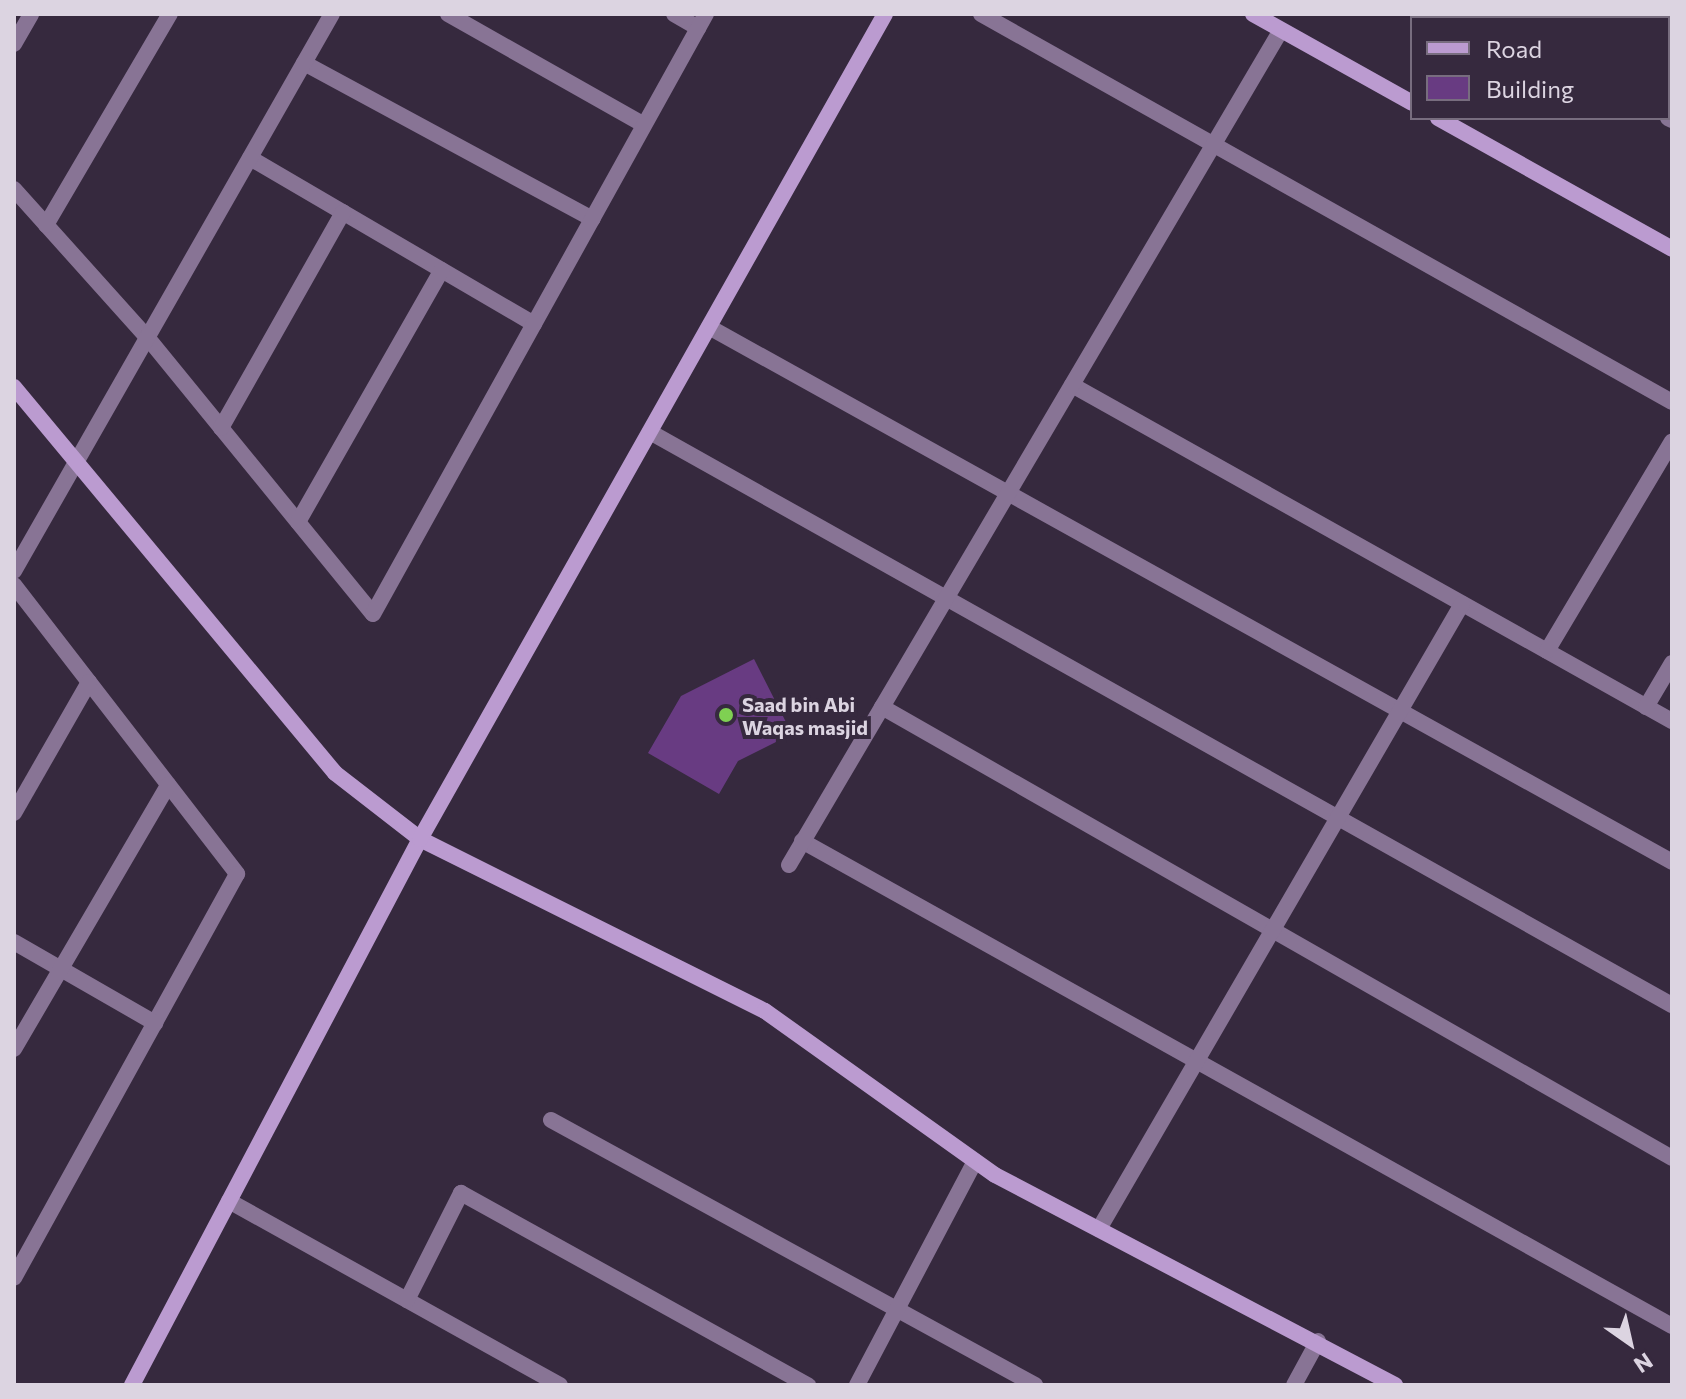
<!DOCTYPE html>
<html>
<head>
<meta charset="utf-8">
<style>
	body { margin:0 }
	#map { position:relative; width:1686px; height:1399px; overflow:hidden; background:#36293e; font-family:Commissioner,sans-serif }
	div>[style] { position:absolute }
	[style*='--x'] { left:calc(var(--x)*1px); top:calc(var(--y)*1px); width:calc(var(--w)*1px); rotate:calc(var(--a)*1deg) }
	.building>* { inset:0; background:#683b82 }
	.street>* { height:16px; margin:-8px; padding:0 8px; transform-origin:8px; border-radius:8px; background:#887495 }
	.secondary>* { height:16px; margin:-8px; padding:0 8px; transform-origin:8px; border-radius:8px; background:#bb9bd0 }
	.dots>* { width:22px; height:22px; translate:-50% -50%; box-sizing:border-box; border:4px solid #36293e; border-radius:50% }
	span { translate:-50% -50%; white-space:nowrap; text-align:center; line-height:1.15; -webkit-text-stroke:8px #36293e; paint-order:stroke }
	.poi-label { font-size:20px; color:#dcd4e1; font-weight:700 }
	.left { translate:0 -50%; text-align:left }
	.frame { position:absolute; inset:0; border:16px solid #dcd4e1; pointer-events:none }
	.legend { position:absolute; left:1410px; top:16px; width:260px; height:104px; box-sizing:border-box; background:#36293e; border:2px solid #786d7f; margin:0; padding:10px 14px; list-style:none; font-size:24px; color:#dcd4e1 }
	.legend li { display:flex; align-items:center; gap:16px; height:40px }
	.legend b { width:40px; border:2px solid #786d7f }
	.north { position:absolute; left:1590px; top:1303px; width:80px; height:80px; -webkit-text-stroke:6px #36293e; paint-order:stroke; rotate:146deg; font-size:22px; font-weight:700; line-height:32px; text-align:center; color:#dcd4e1 }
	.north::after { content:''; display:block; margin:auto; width:28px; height:36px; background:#dcd4e1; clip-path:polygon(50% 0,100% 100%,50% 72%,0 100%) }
</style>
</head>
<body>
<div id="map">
	<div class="building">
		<div style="clip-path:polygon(754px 659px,792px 734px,738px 761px,719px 794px,648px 753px,681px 696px)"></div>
	</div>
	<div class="street">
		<div style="--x:448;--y:14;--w:225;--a:29.5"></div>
		<div style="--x:674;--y:14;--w:28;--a:30"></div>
		<div style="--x:981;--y:14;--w:792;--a:29.31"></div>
		<div style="--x:1481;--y:14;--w:8;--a:30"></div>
		<div style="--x:14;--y:44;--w:34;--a:-60"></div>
		<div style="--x:304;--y:63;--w:328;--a:28.4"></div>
		<div style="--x:1668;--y:118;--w:4;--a:27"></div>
		<div style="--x:250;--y:158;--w:329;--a:30.3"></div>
		<div style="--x:14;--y:189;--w:199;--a:48.1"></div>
		<div style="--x:147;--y:337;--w:357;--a:50.8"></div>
		<div style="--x:373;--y:614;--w:686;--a:-60.97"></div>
		<div style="--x:46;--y:225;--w:245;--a:-59.6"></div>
		<div style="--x:709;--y:327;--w:1102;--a:29.05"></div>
		<div style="--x:1072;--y:385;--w:688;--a:29.25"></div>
		<div style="--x:221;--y:428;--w:248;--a:-60.5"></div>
		<div style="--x:650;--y:432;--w:1172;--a:29.28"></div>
		<div style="--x:298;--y:522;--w:290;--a:-60.3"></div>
		<div style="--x:14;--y:571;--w:641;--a:-60.28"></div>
		<div style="--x:14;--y:585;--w:365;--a:52.3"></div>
		<div style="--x:237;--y:874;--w:461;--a:118.9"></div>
		<div style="--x:1547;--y:651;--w:244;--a:-59.2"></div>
		<div style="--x:882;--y:707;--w:910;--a:29.72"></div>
		<div style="--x:1646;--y:707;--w:51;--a:-59.4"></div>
		<div style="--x:14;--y:813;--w:151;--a:-60.2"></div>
		<div style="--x:802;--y:841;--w:996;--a:29.14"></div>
		<div style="--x:789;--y:865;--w:969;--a:-59.49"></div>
		<div style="--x:14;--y:942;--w:163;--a:29.9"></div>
		<div style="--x:14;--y:1049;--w:306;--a:-59.7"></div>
		<div style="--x:551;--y:1120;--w:552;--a:28.7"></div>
		<div style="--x:229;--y:1201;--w:379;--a:29.1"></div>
		<div style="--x:1099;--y:1229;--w:723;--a:-59.85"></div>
		<div style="--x:407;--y:1300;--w:120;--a:-63.2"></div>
		<div style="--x:461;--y:1193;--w:397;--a:29"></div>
		<div style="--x:857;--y:1385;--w:253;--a:-62.2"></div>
		<div style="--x:1294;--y:1385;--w:50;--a:-61.4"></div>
	</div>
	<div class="secondary">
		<div style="--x:1253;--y:14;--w:182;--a:29.2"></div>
		<div style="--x:1438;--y:118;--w:268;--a:29.2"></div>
		<div style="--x:14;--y:387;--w:502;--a:50.25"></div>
		<div style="--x:335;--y:773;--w:108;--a:37.8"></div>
		<div style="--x:420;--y:839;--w:385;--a:26.5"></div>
		<div style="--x:765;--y:1011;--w:282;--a:35.5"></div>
		<div style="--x:995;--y:1175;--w:452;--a:27.7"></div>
		<div style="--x:132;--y:1385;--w:617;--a:-62.19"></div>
		<div style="--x:420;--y:839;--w:947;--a:-60.59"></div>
	</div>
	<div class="dots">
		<div style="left:726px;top:715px;background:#7fd052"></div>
	</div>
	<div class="poi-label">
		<span class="left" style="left:742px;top:716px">Saad bin Abi<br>Waqas masjid</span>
	</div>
	<div class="frame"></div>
	<ul class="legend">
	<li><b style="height:10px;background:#bb9bd0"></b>Road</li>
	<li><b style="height:22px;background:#683b82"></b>Building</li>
	</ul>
	<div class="north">N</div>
</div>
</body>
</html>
